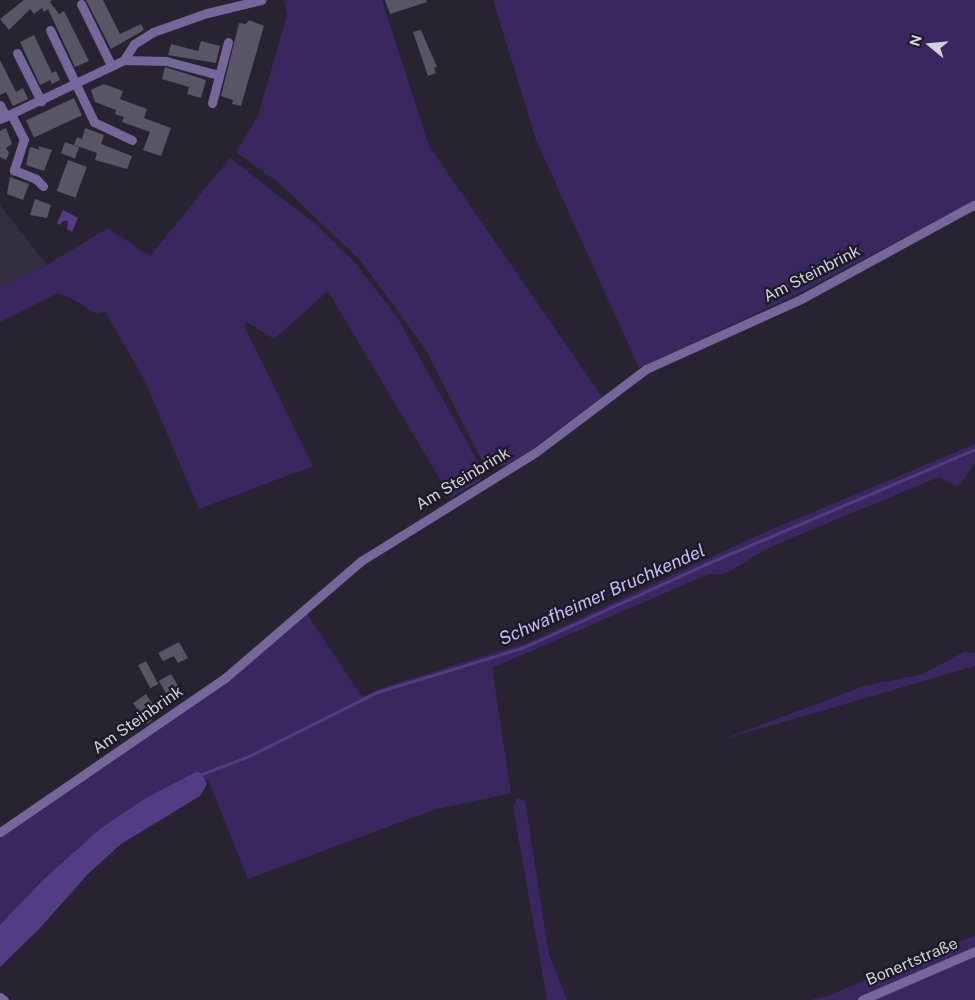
<!DOCTYPE html>
<html>
<head>
<meta charset="utf-8">
<style>
	body { margin:0 }
	#map { position:relative; width:975px; height:1000px; overflow:hidden; background:#272331; font-family:"Public Sans",sans-serif }
	div>[style] { position:absolute }
	[style*='--x'] { left:calc(var(--x)*1px); top:calc(var(--y)*1px); width:calc(var(--w)*1px); rotate:calc(var(--a)*1deg) }
	.built>* { inset:0; background:#332e40 }
	.green>* { inset:0; background:#3a275f }
	.water>* { inset:0; background:#533c83 }
	.stream>* { height:3px; margin:-1.5px; padding:0 1.5px; transform-origin:1.5px; border-radius:1.5px; background:#533c83 }
	.building>* { inset:0; background:#585564; transform-origin:0 0 }
	.minor>* { height:9px; margin:-4.5px; padding:0 4.5px; transform-origin:4.5px; border-radius:4.5px; background:#756799 }
	span { translate:-50% -50%; white-space:nowrap; text-align:center; line-height:1.15; -webkit-text-stroke:4.5px #1d1a27; paint-order:stroke }
	.street-label { font-size:16px; color:#d3d1da }
	.water-label { font-size:18px; color:#cabaf8; font-style:italic }
	.north { position:absolute; left:905px; top:20px; width:50px; height:50px; -webkit-text-stroke:4px #1d1a27; paint-order:stroke; rotate:287deg; font-size:14px; font-weight:700; line-height:20px; text-align:center; color:#d3d1da }
	.north::after { content:''; display:block; margin:auto; width:18px; height:22px; background:#d3d1da; clip-path:polygon(50% 0,100% 100%,50% 72%,0 100%) }
</style>
</head>
<body>
<div id="map">
	<div class="built">
		<div style="clip-path:polygon(0 205px,47px 265px,0 287px)"></div>
	</div>
	<div class="green">
		<div style="clip-path:polygon(284px 0,382px 0,429px 146px,602px 397px,510px 466px,488px 466px,481px 459px,426px 350px,361px 261px,279px 183px,236px 152px,258px 116px,287px 15px)"></div>
		<div style="clip-path:polygon(493px 0,975px 0,975px 200px,798px 294px,639px 368px,536px 140px)"></div>
		<div style="clip-path:polygon(230px 158px,314px 223px,356px 264px,397px 317px,483px 471px,481px 480px,451px 498px,328px 291px,274px 339px,247px 322px,244px 326px,313px 466px,199px 509px,144px 379px,105px 312px,97px 314px,73px 299px,58px 293px,0 322px,0 287px,47px 265px,108px 228px,150px 256px)"></div>
		<div style="clip-path:polygon(975px 444px,975px 463px,958px 487px,939px 477px,770px 547px,725px 574px,709px 574px,492px 668px,511px 793px,433px 810px,248px 879px,208px 780px,172px 795px,0 949px,0 837px,205px 696px,307px 614px,362px 697px,384px 687px,529px 642px,761px 534px)"></div>
		<div style="clip-path:polygon(964px 652px,975px 653px,975px 666px,718px 741px,864px 686px,923px 674px)"></div>
		<div style="clip-path:polygon(517px 798px,525px 801px,549px 955px,567px 1000px,547px 1000px,513px 807px)"></div>
		<div style="clip-path:polygon(975px 935px,975px 1000px,811px 1000px,827px 996px)"></div>
	</div>
	<div class="water">
		<div style="clip-path:polygon(63px 210px,78px 218px,72px 232px,67px 229px,68px 221px,63px 221px,60px 225px,57px 223px)"></div>
		<div style="clip-path:polygon(196px 772px,201px 773px,207px 784px,200px 796px,121px 844px,88px 874px,39px 929px,0 967px,0 925px,43px 880px,101px 828px,146px 798px)"></div>
	</div>
	<div class="stream">
		<div style="--x:199;--y:775;--w:51;--a:-20.6"></div>
		<div style="--x:247;--y:757;--w:145;--a:-26.6"></div>
		<div style="--x:377;--y:692;--w:152;--a:-16.9"></div>
		<div style="--x:522;--y:648;--w:202;--a:-24.5"></div>
		<div style="--x:706;--y:564;--w:293;--a:-23.1"></div>
	</div>
	<div class="building">
		<div style="clip-path:polygon(24px 0,52px 0,50px 2px,59px 14px,64px 11px,89px 61px,75px 67px,48px 9px,44px 12px,42px 8px,34px 14px,30px 9px,9px 30px,0 19px)"></div>
		<div style="clip-path:polygon(86px 0,103px 0,120px 34px,141px 24px,144px 30px,111px 49px)"></div>
		<div style="clip-path:polygon(385px 0,426px 0,427px 2px,390px 14px)"></div>
		<div style="clip-path:polygon(249px 20px,264px 26px,241px 106px,232px 104px,233px 100px,221px 96px,239px 23px,246px 24px)"></div>
		<div style="clip-path:polygon(421px 30px,437px 67px,434px 68px,436px 73px,428px 76px,413px 32px)"></div>
		<div style="clip-path:polygon(34px 35px,52px 73px,56px 71px,60px 80px,52px 84px,50px 80px,40px 85px,20px 42px)"></div>
		<div style="clip-path:polygon(201px 41px,220px 46px,216px 63px,168px 55px,171px 44px,198px 51px)"></div>
		<div style="clip-path:polygon(0 60px,16px 92px,23px 88px,28px 99px,13px 106px,6px 92px,0 95px)"></div>
		<div style="clip-path:polygon(165px 67px,206px 80px,201px 98px,187px 94px,189px 87px,162px 79px)"></div>
		<div style="clip-path:polygon(104px 84px,123px 91px,120px 99px,147px 109px,144px 118px,171px 128px,161px 156px,143px 150px,150px 132px,122px 122px,124px 117px,115px 114px,116px 110px,95px 102px,91px 90px)"></div>
		<div style="left:74px;top:98px;width:19px;height:53px;rotate:65deg"></div>
		<div style="clip-path:polygon(6px 128px,12px 144px,6px 148px,9px 153px,6px 160px,0 157px,0 131px)"></div>
		<div style="clip-path:polygon(85px 128px,104px 135px,101px 144px,132px 156px,127px 169px,95px 160px,97px 153px,74px 145px,77px 137px,82px 139px)"></div>
		<div style="left:65px;top:142px;width:15px;height:12px;rotate:20deg"></div>
		<div style="clip-path:polygon(38px 146px,52px 150px,44px 171px,26px 165px,30px 147px,40px 150px)"></div>
		<div style="left:68px;top:160px;width:20px;height:33px;rotate:20deg"></div>
		<div style="clip-path:polygon(10px 177px,29px 184px,23px 200px,7px 194px)"></div>
		<div style="clip-path:polygon(35px 199px,51px 205px,47px 218px,30px 215px)"></div>
		<div style="clip-path:polygon(179px 642px,188px 658px,178px 663px,174px 656px,163px 661px,158px 653px)"></div>
		<div style="left:146px;top:661px;width:26px;height:9px;rotate:62deg"></div>
		<div style="left:171px;top:674px;width:16px;height:14px;rotate:60deg"></div>
		<div style="clip-path:polygon(146px 694px,154px 706px,146px 711px,152px 720px,147px 724px,133px 703px)"></div>
	</div>
	<div class="minor">
		<div style="--x:81;--y:4;--w:68;--a:63.8"></div>
		<div style="--x:50;--y:30;--w:102;--a:64.4"></div>
		<div style="--x:94;--y:122;--w:42;--a:25.3"></div>
		<div style="--x:17;--y:53;--w:54;--a:63.4"></div>
		<div style="--x:124;--y:60;--w:42;--a:1.4"></div>
		<div style="--x:166;--y:61;--w:55;--a:14.8"></div>
		<div style="--x:212;--y:103;--w:63;--a:-75.3"></div>
		<div style="--x:0;--y:105;--w:13;--a:63"></div>
		<div style="--x:11;--y:114;--w:28;--a:63"></div>
		<div style="--x:24;--y:139;--w:33;--a:108"></div>
		<div style="--x:14;--y:170;--w:24;--a:22"></div>
		<div style="--x:36;--y:179;--w:10;--a:45"></div>
		<div style="--x:0;--y:119;--w:137;--a:-25.4"></div>
		<div style="--x:124;--y:60;--w:19;--a:-58"></div>
		<div style="--x:134;--y:44;--w:22;--a:-32"></div>
		<div style="--x:153;--y:32;--w:57;--a:-19.4"></div>
		<div style="--x:207;--y:13;--w:56;--a:-13.5"></div>
		<div style="--x:0;--y:832;--w:273;--a:-34.4"></div>
		<div style="--x:225;--y:678;--w:179;--a:-40.7"></div>
		<div style="--x:361;--y:561;--w:206;--a:-31.9"></div>
		<div style="--x:536;--y:452;--w:138;--a:-37"></div>
		<div style="--x:646;--y:369;--w:170;--a:-24.3"></div>
		<div style="--x:801;--y:299;--w:198;--a:-28.6"></div>
		<div style="--x:0;--y:997;--w:5;--a:37"></div>
		<div style="--x:862;--y:1000;--w:123;--a:-23.4"></div>
	</div>
	<div class="street-label">
		<span style="left:812px;top:274px;rotate:-27deg">Am Steinbrink</span>
		<span style="left:463px;top:479px;rotate:-31deg">Am Steinbrink</span>
		<span style="left:138px;top:720px;rotate:-35deg">Am Steinbrink</span>
		<span style="left:912px;top:962px;rotate:-23deg">Bonertstraße</span>
	</div>
	<div class="water-label">
		<span style="left:602px;top:595px;rotate:-24deg">Schwafheimer Bruchkendel</span>
	</div>
	<div class="north">N</div>
</div>
</body>
</html>
